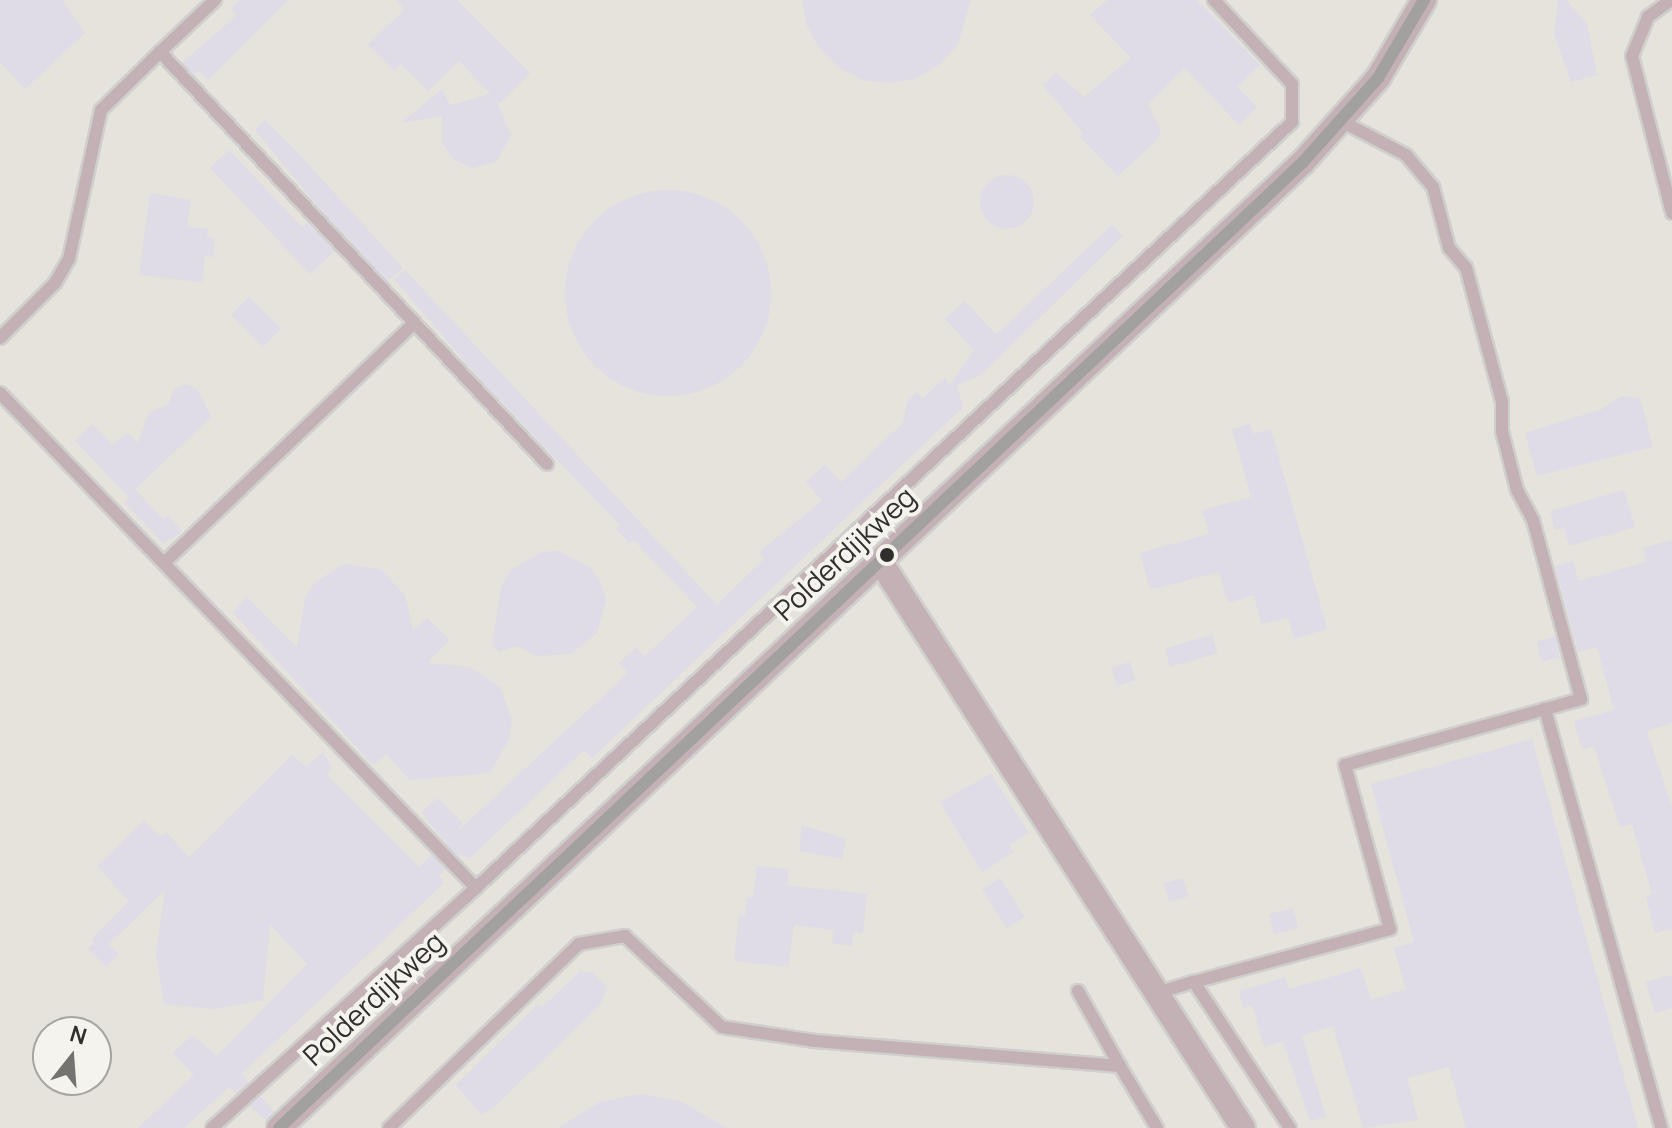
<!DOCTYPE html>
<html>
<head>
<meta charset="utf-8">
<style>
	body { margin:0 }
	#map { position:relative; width:1672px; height:1128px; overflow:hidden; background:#f3f2ef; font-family:Manrope,sans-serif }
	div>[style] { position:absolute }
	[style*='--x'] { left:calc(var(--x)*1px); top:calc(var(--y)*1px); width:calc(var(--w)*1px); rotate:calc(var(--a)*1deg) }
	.built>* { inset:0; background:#e5e3db }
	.building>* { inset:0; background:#dfdbe7; transform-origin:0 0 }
	.round { border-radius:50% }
	.roads { filter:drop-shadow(2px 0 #cfcfcd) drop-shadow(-2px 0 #cfcfcd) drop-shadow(0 2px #cfcfcd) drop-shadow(0 -2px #cfcfcd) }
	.lane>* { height:12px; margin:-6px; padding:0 6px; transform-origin:6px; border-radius:6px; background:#c3b1b5 }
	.street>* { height:24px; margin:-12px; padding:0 12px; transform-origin:12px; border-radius:12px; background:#c3b1b5 }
	.bus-1>* { height:12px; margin:-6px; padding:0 6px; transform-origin:6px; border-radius:6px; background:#a2a1a0 }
	.dots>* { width:22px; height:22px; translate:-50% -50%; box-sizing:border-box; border:4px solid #f5f3ed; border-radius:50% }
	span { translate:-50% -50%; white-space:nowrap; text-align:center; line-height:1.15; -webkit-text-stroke:8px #f5f3ed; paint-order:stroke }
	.street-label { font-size:28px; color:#302f2d }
	.north { position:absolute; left:32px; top:1016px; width:80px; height:80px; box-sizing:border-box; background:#f5f3ed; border:2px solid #a6a5a0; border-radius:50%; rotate:17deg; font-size:22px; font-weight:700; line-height:32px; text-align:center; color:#302f2d }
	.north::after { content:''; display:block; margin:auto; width:28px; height:36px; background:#747371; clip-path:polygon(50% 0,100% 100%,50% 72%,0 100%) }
</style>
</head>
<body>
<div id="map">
	<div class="built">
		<div style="clip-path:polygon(evenodd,0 0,1672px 0,1672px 1128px,0 1128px,0 0,48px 1032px,96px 1032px,96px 1080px,48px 1080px,48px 1032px)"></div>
	</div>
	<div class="building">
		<div style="clip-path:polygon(0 0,62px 0,85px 33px,25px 89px,0 62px)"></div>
		<div style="clip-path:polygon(240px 0,288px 0,208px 80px,199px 70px,194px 75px,182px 63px,237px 15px,231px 8px)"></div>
		<div style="clip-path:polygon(396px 0,457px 0,530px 73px,500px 103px,495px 98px,511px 135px,496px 162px,473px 168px,454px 160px,442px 143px,442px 116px,401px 123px,442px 89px,450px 105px,491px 94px,459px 61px,428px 91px,401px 64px,394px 71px,368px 45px,405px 9px)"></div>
		<div style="clip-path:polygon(802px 0,971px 0,958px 44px,940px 64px,917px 78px,890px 83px,863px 80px,839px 68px,820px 49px,807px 26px)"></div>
		<div style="clip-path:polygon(1107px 0,1197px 0,1260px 65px,1237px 87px,1257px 107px,1239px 125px,1185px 68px,1148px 104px,1161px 131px,1156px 141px,1118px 176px,1080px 137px,1083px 133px,1043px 85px,1056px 73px,1084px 97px,1131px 58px,1090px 15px)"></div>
		<div style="clip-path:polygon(1558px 0,1566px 0,1587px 24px,1597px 75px,1571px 82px,1554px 34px)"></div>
		<div style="clip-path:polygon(265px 120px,296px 151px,403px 268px,387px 281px,321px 210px,255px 130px)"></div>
		<div style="clip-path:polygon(229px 150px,302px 227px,308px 223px,335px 251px,310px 274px,210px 168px)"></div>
		<div class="round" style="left:980px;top:175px;width:54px;height:54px"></div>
		<div class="round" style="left:565px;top:190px;width:206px;height:206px"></div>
		<div style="clip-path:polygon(150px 193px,191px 200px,187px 227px,208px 229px,207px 237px,215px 238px,213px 257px,205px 256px,202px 282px,139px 275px)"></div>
		<div style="clip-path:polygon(1112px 225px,1123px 236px,981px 375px,957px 385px,963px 407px,592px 758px,584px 750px,470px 858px,456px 855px,445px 843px,422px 812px,437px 798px,462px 822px,458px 831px,628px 673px,619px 663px,636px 647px,645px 656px,697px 607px,634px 540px,630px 544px,616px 529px,620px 525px,486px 386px,394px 279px,405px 270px,717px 605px,764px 559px,760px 551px,822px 501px,806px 482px,825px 465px,841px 482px,903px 423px,907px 402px,917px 392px,923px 398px,945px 378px,950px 385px,974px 350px,945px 319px,965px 301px,996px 335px)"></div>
		<div style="left:249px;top:297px;width:45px;height:25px;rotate:45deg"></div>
		<div style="clip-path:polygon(187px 384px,198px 390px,211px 417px,128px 496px,75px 441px,92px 424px,112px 445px,128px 433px,138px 443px,149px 412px,168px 405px,174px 389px)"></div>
		<div style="clip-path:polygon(1621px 396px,1640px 398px,1653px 447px,1537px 476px,1525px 433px,1602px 409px)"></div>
		<div style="clip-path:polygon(1250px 424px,1253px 434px,1271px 429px,1327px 629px,1294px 639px,1288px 618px,1261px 624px,1254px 595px,1228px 603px,1219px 572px,1150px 590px,1140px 553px,1209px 534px,1202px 510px,1251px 497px,1232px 429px)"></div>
		<div style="clip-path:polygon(135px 489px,164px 520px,168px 515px,182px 531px,164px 544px,124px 502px)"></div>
		<div style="clip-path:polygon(1624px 490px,1635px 527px,1569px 546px,1564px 528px,1555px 530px,1550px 511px)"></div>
		<div style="clip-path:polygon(1672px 540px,1672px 723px,1647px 731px,1672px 808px,1672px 929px,1655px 933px,1646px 896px,1652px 894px,1632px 824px,1620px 827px,1594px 746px,1582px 750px,1574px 721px,1614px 710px,1597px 647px,1578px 652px,1555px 566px,1573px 561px,1578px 581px,1646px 562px,1643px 548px)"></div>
		<div style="clip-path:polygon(559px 551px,591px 568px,601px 583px,606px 601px,597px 633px,571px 654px,537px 656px,516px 646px,499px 652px,492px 645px,501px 587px,510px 571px,541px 552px)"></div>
		<div style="clip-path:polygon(344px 564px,380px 569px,405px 595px,413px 630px,427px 618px,450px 640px,427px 663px,470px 667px,500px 687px,512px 721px,509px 739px,490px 773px,410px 780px,386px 754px,373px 765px,233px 613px,247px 597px,297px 647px,305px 599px,314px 583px)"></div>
		<div style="left:1212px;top:635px;width:19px;height:49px;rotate:74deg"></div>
		<div style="left:1555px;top:637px;width:21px;height:19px;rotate:76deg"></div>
		<div style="left:1130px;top:662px;width:19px;height:19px;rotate:74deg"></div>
		<div style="clip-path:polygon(1532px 739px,1638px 1128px,1466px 1128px,1449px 1067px,1407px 1078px,1418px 1120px,1363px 1128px,1333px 1026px,1302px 1036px,1326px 1117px,1310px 1121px,1283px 1041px,1264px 1047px,1252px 1005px,1243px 1008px,1239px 991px,1285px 977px,1289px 989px,1361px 968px,1371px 1000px,1406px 989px,1394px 948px,1414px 942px,1371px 784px)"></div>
		<div style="clip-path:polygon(323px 752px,332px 768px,326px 774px,419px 867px,432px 855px,445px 869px,439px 876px,444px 883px,241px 1074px,249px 1083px,237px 1093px,229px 1087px,184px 1128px,138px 1128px,194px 1075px,173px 1053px,192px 1035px,217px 1056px,307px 964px,270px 924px,263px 1000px,214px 1009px,164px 1004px,156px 954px,165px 890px,109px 944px,119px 954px,106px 967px,88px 949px,94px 943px,91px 939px,129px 901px,97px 866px,144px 821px,159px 836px,167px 833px,189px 857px,292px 755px,306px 767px)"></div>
		<div style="clip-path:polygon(991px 774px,1029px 833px,1009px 845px,1014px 852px,982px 872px,940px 802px)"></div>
		<div style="clip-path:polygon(802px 825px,846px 839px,842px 859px,799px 851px)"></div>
		<div style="clip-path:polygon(757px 866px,789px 869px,787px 885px,867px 894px,863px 933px,853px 932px,852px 946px,832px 943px,834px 930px,794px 925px,788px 967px,734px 961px,739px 915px,745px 916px,747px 897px,753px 898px)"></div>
		<div style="left:1000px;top:878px;width:46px;height:21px;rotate:58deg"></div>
		<div style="left:1183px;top:878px;width:19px;height:20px;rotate:74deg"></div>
		<div style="left:1293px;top:908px;width:21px;height:25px;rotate:76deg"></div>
		<div style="clip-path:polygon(581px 971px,593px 973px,607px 987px,600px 1005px,491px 1110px,481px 1114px,456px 1085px,538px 1004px,542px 1007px)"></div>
		<div style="clip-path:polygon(1672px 975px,1672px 1008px,1655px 1013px,1646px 982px)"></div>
		<div style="clip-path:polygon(640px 1094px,680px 1101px,727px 1128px,558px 1128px,600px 1102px)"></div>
		<div style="clip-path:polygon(260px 1096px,274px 1112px,266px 1120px,250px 1106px)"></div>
	</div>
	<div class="roads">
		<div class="lane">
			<div style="--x:215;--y:0;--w:76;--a:136.6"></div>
			<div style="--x:160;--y:52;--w:565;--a:46.79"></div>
			<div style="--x:1671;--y:0;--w:29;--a:144"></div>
			<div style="--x:1648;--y:17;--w:42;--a:112.3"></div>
			<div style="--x:1632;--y:56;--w:162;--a:75.7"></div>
			<div style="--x:0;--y:338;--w:78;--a:-45"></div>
			<div style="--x:55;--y:283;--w:28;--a:-60"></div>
			<div style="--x:69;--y:259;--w:152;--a:-77.9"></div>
			<div style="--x:101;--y:110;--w:83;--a:-44.5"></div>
			<div style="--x:0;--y:393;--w:687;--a:46.12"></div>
			<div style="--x:166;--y:561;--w:344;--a:-43.8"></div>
			<div style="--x:1545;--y:709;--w:435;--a:74.5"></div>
			<div style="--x:1194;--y:982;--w:203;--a:-15.1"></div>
			<div style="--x:1390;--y:929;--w:170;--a:-105.3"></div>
			<div style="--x:1345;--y:765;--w:245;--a:-15.6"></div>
			<div style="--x:1581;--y:699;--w:185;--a:-105"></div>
			<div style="--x:1533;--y:520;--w:34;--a:-118"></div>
			<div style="--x:1517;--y:490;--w:61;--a:-104.3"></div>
			<div style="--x:1502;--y:431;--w:29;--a:-90"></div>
			<div style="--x:1502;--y:402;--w:139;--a:-105"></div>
			<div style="--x:1466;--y:268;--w:26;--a:-130"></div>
			<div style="--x:1449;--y:248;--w:63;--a:-104.7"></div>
			<div style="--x:1433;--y:187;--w:42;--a:-130.2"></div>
			<div style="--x:1406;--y:155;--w:73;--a:-152.4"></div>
			<div style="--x:1078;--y:991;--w:86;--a:60.8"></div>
			<div style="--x:1157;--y:993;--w:39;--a:-17"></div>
			<div style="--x:1194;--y:982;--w:175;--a:56.7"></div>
			<div style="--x:212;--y:1128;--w:357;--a:-42.3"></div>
			<div style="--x:476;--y:888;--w:1119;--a:-43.19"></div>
			<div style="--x:1292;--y:122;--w:38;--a:-90"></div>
			<div style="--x:1292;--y:84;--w:115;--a:-132.9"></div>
			<div style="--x:389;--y:1128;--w:264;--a:-44.1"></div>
			<div style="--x:579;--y:944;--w:47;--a:-9.9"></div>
			<div style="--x:625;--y:936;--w:133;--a:43.2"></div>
			<div style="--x:722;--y:1027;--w:94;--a:8.6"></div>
			<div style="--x:815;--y:1041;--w:306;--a:4.7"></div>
			<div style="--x:1120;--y:1066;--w:72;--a:59.2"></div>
		</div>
		<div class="street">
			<div style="--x:880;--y:561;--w:673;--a:57.37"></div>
			<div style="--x:279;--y:1128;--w:1408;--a:-43.33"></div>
			<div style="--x:1303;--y:162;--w:113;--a:-48.2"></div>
			<div style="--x:1378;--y:78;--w:91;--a:-59.5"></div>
		</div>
	</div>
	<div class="bus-1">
		<div style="--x:279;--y:1128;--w:1408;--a:-43.33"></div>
		<div style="--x:1303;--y:162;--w:113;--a:-48.2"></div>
		<div style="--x:1378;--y:78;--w:91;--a:-59.5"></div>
	</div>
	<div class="dots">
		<div style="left:887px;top:555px;background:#302f2d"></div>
	</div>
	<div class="street-label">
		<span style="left:844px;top:553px;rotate:-43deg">Polderdijkweg</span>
		<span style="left:373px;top:998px;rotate:-43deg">Polderdijkweg</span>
	</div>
	<div class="north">N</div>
</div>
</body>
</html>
